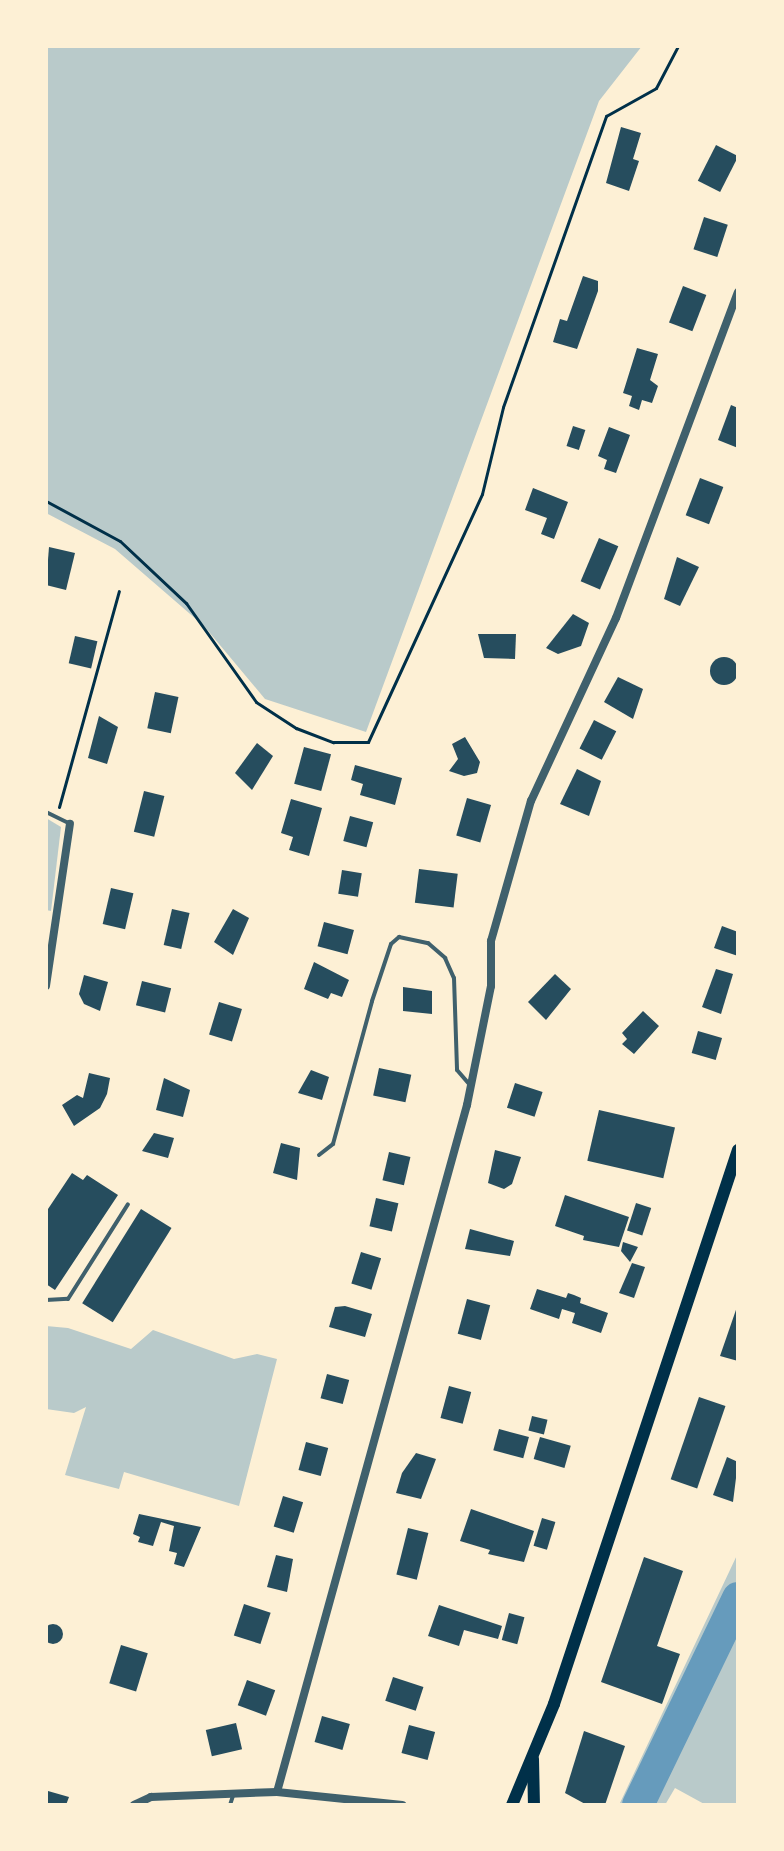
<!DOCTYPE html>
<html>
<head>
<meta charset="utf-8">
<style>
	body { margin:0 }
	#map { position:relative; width:784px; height:1851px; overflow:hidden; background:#fdf0d5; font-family:"PT Serif",serif }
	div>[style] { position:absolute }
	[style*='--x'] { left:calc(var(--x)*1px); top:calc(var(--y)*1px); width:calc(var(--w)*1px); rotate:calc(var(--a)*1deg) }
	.green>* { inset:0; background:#b9caca }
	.river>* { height:32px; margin:-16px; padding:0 16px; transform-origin:16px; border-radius:16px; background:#669bbc }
	.building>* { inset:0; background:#264d5e; transform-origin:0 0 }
	.round { border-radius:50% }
	.path>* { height:3px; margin:-1.5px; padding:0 1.5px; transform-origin:1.5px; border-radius:1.5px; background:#003049 }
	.service>* { height:4px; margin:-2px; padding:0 2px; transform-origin:2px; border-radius:2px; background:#3f606c }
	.minor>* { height:8px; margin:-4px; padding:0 4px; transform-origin:4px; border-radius:4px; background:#3f606c }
	.primary>* { height:12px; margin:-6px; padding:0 6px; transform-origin:6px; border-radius:6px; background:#003049 }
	span { translate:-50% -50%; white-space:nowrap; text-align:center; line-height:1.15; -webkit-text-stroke:8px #fdf0d5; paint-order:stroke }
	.frame { position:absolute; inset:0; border:48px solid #fdf0d5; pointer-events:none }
</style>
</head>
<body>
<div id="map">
	<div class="green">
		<div style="clip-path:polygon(46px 46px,642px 46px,599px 101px,366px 732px,265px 699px,204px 626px,115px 549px,46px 513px)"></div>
		<div style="clip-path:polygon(46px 818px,61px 827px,51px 911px,46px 910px)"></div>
		<div style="clip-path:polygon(46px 1326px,68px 1328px,131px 1349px,153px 1330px,234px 1359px,257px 1354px,277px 1359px,239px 1506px,124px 1472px,119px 1489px,65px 1475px,86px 1407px,74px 1413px,46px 1409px)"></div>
		<div style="clip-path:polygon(738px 1553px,738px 1805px,706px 1805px,675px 1788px,665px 1805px,619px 1805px)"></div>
	</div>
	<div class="river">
		<div style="--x:638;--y:1805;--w:230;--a:-64.2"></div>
	</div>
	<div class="building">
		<div style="clip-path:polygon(621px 127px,641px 133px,633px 159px,639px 161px,629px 191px,606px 183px)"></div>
		<div style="left:716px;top:145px;width:25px;height:40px;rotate:27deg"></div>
		<div style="left:704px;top:217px;width:25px;height:34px;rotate:18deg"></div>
		<div style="clip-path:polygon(583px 276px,598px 281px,598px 291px,577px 349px,553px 342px,560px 319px,567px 321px)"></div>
		<div style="left:683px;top:286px;width:25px;height:39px;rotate:21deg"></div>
		<div style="clip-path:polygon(637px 348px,658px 354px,650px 380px,658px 386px,652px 403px,642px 400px,639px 410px,629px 406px,632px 396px,623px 393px)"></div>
		<div style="clip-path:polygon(731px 405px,738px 408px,738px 448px,718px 440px)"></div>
		<div style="left:573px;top:426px;width:13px;height:21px;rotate:18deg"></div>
		<div style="clip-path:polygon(609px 427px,630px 435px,616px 473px,604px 469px,607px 460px,598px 456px)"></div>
		<div style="left:700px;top:478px;width:25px;height:40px;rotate:21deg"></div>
		<div style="clip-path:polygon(533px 488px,568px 502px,554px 539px,541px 534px,547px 518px,525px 510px)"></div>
		<div style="left:599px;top:538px;width:21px;height:47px;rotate:23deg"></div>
		<div style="clip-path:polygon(49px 547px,75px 553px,66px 590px,46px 585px)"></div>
		<div style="clip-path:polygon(677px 557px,699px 567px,680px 606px,664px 599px)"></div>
		<div style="clip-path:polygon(573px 614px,589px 623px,581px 646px,558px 654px,546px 648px)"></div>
		<div style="clip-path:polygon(478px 634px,516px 634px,515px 659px,484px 658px)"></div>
		<div style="left:75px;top:636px;width:23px;height:28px;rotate:13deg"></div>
		<div class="round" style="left:710px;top:657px;width:28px;height:28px"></div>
		<div style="clip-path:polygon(618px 677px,643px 689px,633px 719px,604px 702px)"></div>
		<div style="left:155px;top:692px;width:24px;height:37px;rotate:12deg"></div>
		<div style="clip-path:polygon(99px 716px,118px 727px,107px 764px,88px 758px)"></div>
		<div style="left:594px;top:720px;width:25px;height:32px;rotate:27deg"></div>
		<div style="clip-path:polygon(465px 737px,480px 762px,477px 773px,464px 776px,449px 771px,458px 759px,452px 744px)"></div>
		<div style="clip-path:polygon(257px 743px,273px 756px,252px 790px,235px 773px)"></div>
		<div style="left:304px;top:747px;width:28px;height:38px;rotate:15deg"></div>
		<div style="clip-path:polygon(355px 765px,402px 778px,395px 805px,360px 795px,363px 784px,351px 780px)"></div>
		<div style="clip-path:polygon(577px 769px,601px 781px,589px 816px,560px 804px)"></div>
		<div style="left:144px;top:791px;width:21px;height:42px;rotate:14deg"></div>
		<div style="left:467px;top:798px;width:25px;height:39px;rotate:16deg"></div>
		<div style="clip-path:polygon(291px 799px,322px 808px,309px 856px,289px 850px,293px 837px,281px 833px)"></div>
		<div style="left:350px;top:816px;width:24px;height:26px;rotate:15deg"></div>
		<div style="left:419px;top:869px;width:39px;height:34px;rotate:7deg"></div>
		<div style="left:342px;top:870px;width:20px;height:24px;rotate:9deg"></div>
		<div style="left:111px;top:888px;width:23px;height:37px;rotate:13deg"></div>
		<div style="left:172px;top:909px;width:18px;height:37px;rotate:13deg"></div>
		<div style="clip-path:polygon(233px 909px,249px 918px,233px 955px,214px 942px)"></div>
		<div style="left:324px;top:922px;width:31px;height:25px;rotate:15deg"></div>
		<div style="clip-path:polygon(722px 926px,738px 932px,738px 956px,714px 948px)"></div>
		<div style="clip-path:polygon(314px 962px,349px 980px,342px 997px,331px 993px,328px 999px,304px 989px)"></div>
		<div style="clip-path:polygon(716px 969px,733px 974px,721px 1014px,702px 1007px)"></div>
		<div style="clip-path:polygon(555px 974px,571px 989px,546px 1020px,528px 1002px)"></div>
		<div style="clip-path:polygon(84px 975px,108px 982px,100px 1011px,84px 1004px,79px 994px)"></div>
		<div style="left:142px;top:981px;width:30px;height:25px;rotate:14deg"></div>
		<div style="clip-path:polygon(403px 987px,432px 991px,432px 1014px,403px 1011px)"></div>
		<div style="left:219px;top:1002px;width:24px;height:34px;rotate:17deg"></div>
		<div style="clip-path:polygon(643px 1011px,659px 1026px,634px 1054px,622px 1044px,627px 1039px,622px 1033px)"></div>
		<div style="left:698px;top:1031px;width:25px;height:23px;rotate:16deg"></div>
		<div style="left:379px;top:1068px;width:33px;height:28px;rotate:12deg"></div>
		<div style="clip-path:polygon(311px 1070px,329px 1077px,322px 1100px,298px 1093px)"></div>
		<div style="clip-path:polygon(89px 1073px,110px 1078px,107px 1094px,100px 1108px,74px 1126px,62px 1105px,77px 1095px,83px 1098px)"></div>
		<div style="clip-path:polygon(164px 1078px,190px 1090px,183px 1117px,156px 1110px)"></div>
		<div style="left:515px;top:1083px;width:29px;height:26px;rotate:18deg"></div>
		<div style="left:599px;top:1110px;width:78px;height:52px;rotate:13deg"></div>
		<div style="clip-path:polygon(154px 1133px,174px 1138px,168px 1158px,142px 1151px)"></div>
		<div style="clip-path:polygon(281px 1143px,300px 1148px,297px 1180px,273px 1173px)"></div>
		<div style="clip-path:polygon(495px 1150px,521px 1157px,512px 1184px,504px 1189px,488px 1183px)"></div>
		<div style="left:389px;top:1152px;width:22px;height:29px;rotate:13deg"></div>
		<div style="clip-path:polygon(72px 1173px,83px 1180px,87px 1175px,118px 1195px,55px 1290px,46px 1284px,46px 1212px)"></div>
		<div style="clip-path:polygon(565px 1195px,629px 1217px,619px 1247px,583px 1240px,584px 1236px,555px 1226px)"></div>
		<div style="left:376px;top:1198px;width:23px;height:29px;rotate:13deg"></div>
		<div style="left:636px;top:1203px;width:16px;height:29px;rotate:18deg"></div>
		<div style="left:141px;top:1209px;width:36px;height:111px;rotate:32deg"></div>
		<div style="clip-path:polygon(470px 1229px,514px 1241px,510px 1256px,465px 1249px)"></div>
		<div style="clip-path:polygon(623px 1242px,638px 1247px,630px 1262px,621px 1251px)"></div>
		<div style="left:361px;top:1252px;width:21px;height:33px;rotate:17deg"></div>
		<div style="clip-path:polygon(632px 1263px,645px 1267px,634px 1298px,619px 1293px)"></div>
		<div style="clip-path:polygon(537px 1289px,566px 1298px,568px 1293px,574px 1295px,581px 1298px,580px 1303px,608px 1313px,601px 1333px,572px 1323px,575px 1313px,562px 1309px,559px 1319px,530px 1309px)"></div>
		<div style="left:467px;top:1299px;width:24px;height:36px;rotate:15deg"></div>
		<div style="clip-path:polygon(738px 1304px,738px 1361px,720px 1356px)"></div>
		<div style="clip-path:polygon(345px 1306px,372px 1314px,365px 1337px,329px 1327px,335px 1307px)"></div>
		<div style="left:327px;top:1374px;width:23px;height:25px;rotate:15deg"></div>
		<div style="left:449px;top:1386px;width:23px;height:33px;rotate:15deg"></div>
		<div style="left:699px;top:1397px;width:28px;height:87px;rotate:19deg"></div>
		<div style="left:532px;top:1416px;width:16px;height:15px;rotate:14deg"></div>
		<div style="left:499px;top:1429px;width:31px;height:22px;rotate:15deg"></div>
		<div style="left:540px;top:1437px;width:32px;height:23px;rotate:16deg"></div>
		<div style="left:306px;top:1442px;width:23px;height:29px;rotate:15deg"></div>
		<div style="clip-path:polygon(416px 1453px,436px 1459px,421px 1499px,396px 1493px,402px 1473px)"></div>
		<div style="clip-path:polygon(727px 1457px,738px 1462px,733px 1502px,713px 1495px)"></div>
		<div style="left:283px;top:1496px;width:21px;height:32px;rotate:17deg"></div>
		<div style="clip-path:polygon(471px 1509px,534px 1531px,524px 1562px,488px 1554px,490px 1550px,460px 1541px)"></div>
		<div style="clip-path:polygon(139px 1514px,201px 1527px,184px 1567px,174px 1564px,177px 1553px,169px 1551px,174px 1526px,161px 1522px,153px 1546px,138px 1542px,140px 1537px,133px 1534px)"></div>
		<div style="left:542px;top:1518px;width:14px;height:29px;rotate:17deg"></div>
		<div style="left:408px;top:1528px;width:21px;height:48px;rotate:14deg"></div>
		<div style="clip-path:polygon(276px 1555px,293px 1559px,287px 1592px,267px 1587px)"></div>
		<div style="clip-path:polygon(644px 1557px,683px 1571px,657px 1646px,680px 1654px,662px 1704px,601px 1682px)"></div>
		<div style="left:244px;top:1604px;width:28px;height:33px;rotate:18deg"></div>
		<div style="clip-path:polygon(439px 1605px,502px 1626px,498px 1639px,464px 1630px,459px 1646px,428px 1636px)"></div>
		<div style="left:509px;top:1613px;width:16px;height:28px;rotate:15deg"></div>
		<div class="round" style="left:43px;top:1624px;width:20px;height:20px"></div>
		<div style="left:121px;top:1645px;width:28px;height:40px;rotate:17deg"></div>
		<div style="left:393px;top:1677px;width:32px;height:25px;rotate:18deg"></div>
		<div style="left:247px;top:1680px;width:30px;height:27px;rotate:20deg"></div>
		<div style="left:322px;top:1716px;width:29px;height:27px;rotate:16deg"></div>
		<div style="left:236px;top:1723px;width:27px;height:31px;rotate:77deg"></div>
		<div style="left:409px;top:1725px;width:27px;height:29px;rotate:15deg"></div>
		<div style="clip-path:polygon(584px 1731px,625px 1746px,605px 1805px,587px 1805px,565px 1793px)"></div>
		<div style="clip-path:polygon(48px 1791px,69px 1797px,66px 1805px,46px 1805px)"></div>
	</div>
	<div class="path">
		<div style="--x:46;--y:501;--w:84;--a:28.4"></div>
		<div style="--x:120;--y:541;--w:91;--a:43.2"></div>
		<div style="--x:186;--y:603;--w:121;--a:54.7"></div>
		<div style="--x:256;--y:702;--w:48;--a:33"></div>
		<div style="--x:296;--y:728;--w:40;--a:21"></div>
		<div style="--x:333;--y:742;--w:35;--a:0"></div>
		<div style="--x:368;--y:742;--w:273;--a:-65.3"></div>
		<div style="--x:482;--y:494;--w:89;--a:-76.4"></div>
		<div style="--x:503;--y:407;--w:309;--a:-70.5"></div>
		<div style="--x:606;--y:116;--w:57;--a:-29.2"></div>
		<div style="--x:656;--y:88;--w:47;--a:-62.4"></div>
		<div style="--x:59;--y:807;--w:224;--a:-74.5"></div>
	</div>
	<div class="service">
		<div style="--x:46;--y:812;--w:25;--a:26"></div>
		<div style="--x:319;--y:1155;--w:18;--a:-38"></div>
		<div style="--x:333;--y:1144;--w:148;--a:-74.7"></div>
		<div style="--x:372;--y:1001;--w:60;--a:-71.6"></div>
		<div style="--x:391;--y:944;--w:11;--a:-41"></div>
		<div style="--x:399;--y:937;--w:30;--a:12"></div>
		<div style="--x:428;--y:943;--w:23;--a:41"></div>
		<div style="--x:445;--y:958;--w:22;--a:66"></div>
		<div style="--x:454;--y:978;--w:92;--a:88.1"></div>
		<div style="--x:457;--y:1070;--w:20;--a:49"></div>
		<div style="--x:46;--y:1300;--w:22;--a:-3"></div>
		<div style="--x:68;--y:1299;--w:112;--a:-57.7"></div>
		<div style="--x:230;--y:1805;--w:9;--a:-72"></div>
	</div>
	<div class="minor">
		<div style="--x:46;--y:986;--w:164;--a:-81.6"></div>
		<div style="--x:277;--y:1792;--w:713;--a:-74.54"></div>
		<div style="--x:467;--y:1105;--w:121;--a:-78.6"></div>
		<div style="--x:491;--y:986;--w:45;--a:-90"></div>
		<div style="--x:491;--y:941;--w:146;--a:-74.1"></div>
		<div style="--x:531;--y:801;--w:202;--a:-65.1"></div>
		<div style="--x:616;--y:618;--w:348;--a:-69.5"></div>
		<div style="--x:134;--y:1805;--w:19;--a:-25"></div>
		<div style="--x:151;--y:1797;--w:126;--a:-2.3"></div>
		<div style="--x:277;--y:1792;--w:126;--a:5.9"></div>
	</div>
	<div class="primary">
		<div style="--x:533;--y:1759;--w:46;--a:88.8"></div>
		<div style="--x:512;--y:1805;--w:109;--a:-67.4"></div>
		<div style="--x:554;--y:1704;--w:584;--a:-71.63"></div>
	</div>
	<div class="frame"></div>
</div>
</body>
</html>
